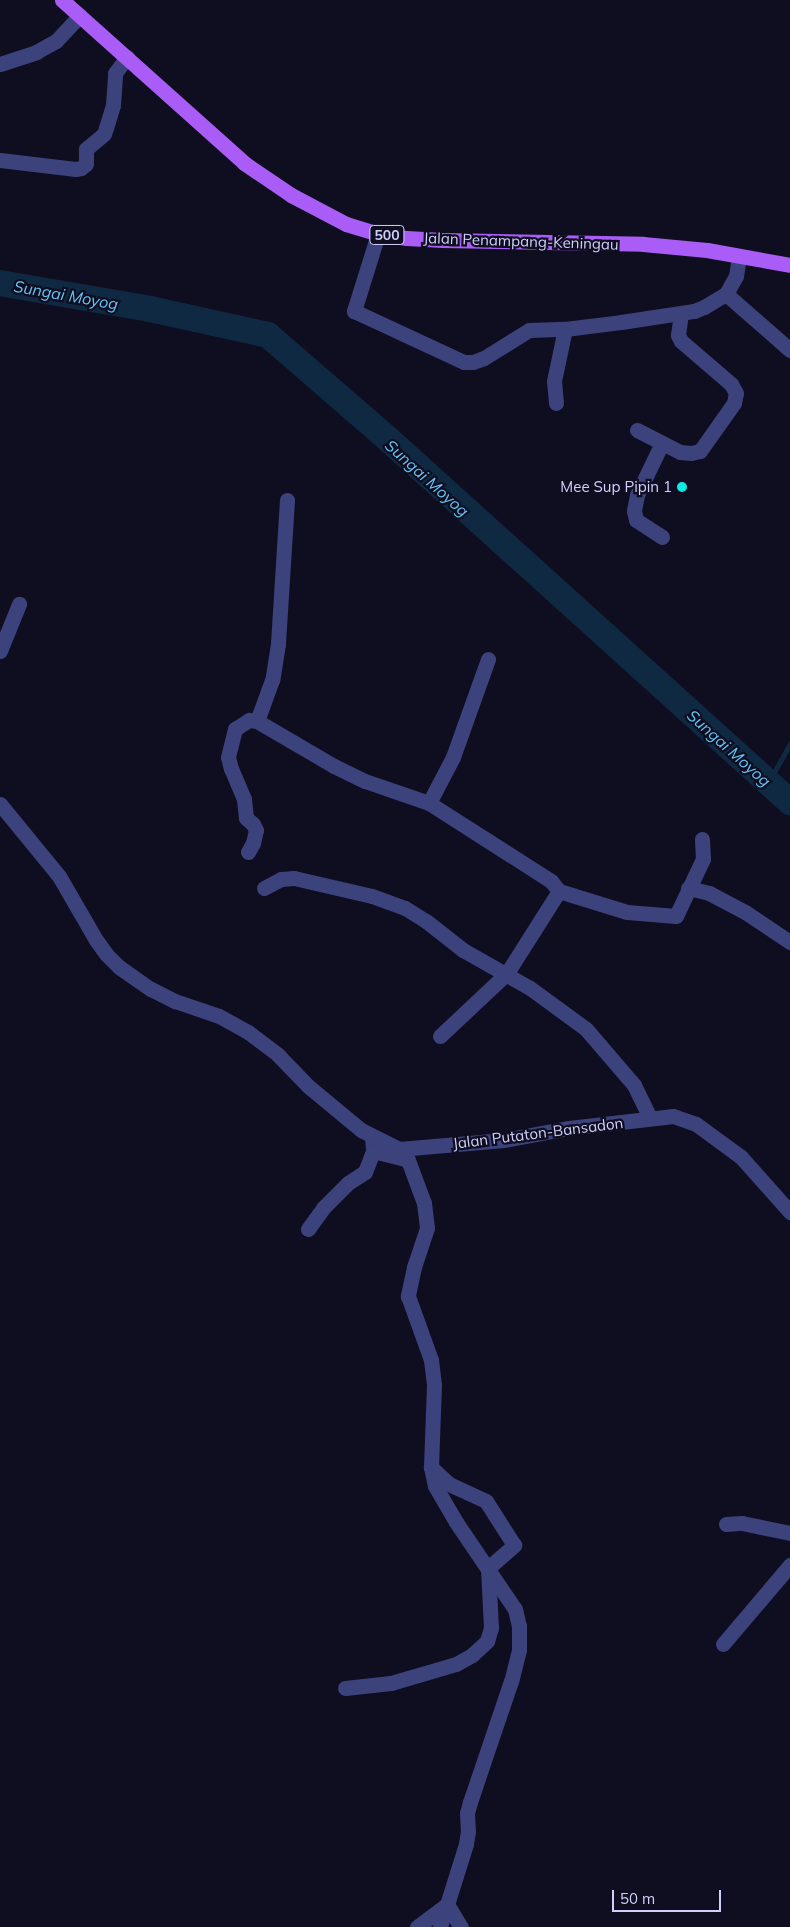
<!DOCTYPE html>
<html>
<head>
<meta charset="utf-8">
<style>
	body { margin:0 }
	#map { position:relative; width:790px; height:1927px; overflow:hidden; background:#0f0e20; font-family:Mulish,sans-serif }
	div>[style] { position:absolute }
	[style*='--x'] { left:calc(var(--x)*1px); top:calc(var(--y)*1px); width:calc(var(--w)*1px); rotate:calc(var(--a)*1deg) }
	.stream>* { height:4.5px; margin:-2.25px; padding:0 2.25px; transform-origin:2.25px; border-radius:2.25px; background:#102942 }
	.river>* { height:26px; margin:-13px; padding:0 13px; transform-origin:13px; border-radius:13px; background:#102942 }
	.minor>* { height:15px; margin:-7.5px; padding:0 7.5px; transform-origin:7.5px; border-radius:7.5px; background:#3c427c }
	.major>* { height:15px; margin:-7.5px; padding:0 7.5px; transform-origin:7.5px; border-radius:7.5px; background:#a95df6 }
	.dots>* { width:14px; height:14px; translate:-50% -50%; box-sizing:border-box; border:2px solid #0f0e20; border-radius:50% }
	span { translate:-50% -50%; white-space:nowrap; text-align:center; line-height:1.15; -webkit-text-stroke:4.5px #0f0e20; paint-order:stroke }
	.shield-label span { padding:1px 4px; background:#0f0e20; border:1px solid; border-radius:4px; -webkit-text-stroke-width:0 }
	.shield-label { font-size:14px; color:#d0d0fc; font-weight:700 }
	.street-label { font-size:15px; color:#d0d0fc }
	.poi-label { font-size:15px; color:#d0d0fc }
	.right { translate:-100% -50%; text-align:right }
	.water-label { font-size:16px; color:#64c5f6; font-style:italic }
	.scale { position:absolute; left:612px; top:1890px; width:109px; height:22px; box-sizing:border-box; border:2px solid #d0d0fc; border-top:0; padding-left:6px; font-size:15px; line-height:18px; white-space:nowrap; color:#d0d0fc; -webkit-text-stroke:4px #0f0e20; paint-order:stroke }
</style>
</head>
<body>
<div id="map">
	<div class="stream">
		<div style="--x:768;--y:783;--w:45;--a:-60.6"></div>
	</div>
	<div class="river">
		<div style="--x:0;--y:283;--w:152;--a:9.8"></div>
		<div style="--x:150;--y:309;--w:121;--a:12.4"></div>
		<div style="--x:268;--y:335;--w:159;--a:40.9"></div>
		<div style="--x:388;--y:439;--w:542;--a:42.08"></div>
	</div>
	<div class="minor">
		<div style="--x:0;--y:64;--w:38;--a:-18"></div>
		<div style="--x:36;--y:52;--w:23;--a:-29"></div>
		<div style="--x:56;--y:41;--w:35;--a:-47"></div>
		<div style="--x:0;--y:160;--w:76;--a:6.8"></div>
		<div style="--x:75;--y:169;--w:6;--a:-9"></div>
		<div style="--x:81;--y:168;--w:6;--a:-39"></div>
		<div style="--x:86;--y:164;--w:15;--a:-90"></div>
		<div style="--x:86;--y:149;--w:23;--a:-40"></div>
		<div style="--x:104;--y:134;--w:6;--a:-72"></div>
		<div style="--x:106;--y:128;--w:24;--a:-73"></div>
		<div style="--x:113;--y:105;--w:32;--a:-86"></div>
		<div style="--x:115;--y:73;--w:20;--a:-53"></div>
		<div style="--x:378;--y:234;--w:81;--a:107.3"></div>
		<div style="--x:354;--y:311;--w:121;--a:24.9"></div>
		<div style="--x:464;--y:362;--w:9;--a:0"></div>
		<div style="--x:473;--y:362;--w:12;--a:-20"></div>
		<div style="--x:484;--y:358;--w:53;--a:-31.9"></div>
		<div style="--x:529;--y:330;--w:36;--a:-2"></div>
		<div style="--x:565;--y:329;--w:56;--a:-7.1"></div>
		<div style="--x:621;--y:322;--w:74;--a:-8.6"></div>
		<div style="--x:694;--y:311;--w:11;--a:-22"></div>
		<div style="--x:704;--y:307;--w:26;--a:-31"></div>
		<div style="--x:726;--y:294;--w:21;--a:-61"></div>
		<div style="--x:736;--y:276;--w:20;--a:-81"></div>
		<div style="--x:726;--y:294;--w:85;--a:41.2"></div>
		<div style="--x:556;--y:403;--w:22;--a:-95"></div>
		<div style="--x:554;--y:381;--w:53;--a:-78.1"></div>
		<div style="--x:637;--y:430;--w:48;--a:27.1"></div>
		<div style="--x:680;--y:452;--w:11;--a:5"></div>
		<div style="--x:691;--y:453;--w:9;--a:-13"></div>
		<div style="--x:700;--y:451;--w:59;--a:-54.7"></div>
		<div style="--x:734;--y:403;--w:10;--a:-79"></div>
		<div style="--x:736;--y:393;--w:10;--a:-119"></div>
		<div style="--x:731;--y:384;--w:66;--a:-139.3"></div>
		<div style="--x:681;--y:341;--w:7;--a:-117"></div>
		<div style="--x:678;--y:335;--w:22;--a:-82"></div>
		<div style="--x:662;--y:443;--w:58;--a:115.7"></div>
		<div style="--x:637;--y:495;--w:16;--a:101"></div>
		<div style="--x:634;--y:511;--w:9;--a:77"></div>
		<div style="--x:636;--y:520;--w:31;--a:33"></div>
		<div style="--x:287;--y:500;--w:144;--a:93.6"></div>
		<div style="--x:278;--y:644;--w:36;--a:99"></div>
		<div style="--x:272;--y:680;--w:44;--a:110.1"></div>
		<div style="--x:257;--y:721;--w:89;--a:30.3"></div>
		<div style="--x:334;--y:766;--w:34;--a:26"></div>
		<div style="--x:365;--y:781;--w:68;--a:19"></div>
		<div style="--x:429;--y:803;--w:145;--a:32.6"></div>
		<div style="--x:551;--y:881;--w:13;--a:51"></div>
		<div style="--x:0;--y:651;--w:51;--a:-68"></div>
		<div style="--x:429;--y:803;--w:52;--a:-62.4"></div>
		<div style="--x:453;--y:757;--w:104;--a:-70.3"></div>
		<div style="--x:0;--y:804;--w:93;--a:50.7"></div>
		<div style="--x:59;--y:876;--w:74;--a:60"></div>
		<div style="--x:96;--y:940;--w:17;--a:54"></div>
		<div style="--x:106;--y:954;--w:18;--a:45"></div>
		<div style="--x:119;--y:967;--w:39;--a:35"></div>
		<div style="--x:151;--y:989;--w:27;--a:27"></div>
		<div style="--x:175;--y:1001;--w:46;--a:18.8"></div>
		<div style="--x:219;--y:1016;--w:33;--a:29"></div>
		<div style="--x:248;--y:1032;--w:38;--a:37"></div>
		<div style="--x:278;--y:1055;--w:43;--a:45.9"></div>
		<div style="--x:308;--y:1086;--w:69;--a:39.7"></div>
		<div style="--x:361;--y:1130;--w:42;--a:26.6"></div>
		<div style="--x:399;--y:1149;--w:105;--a:-4.9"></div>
		<div style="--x:504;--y:1140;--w:66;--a:-10.5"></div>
		<div style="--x:569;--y:1128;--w:105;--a:-6.6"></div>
		<div style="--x:673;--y:1116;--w:24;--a:19"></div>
		<div style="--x:696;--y:1124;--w:56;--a:36.3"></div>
		<div style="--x:741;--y:1157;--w:74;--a:48.3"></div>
		<div style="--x:248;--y:852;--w:10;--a:-61"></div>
		<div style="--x:253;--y:843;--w:13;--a:-77"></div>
		<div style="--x:256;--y:830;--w:7;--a:-117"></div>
		<div style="--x:253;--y:824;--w:9;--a:-139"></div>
		<div style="--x:246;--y:818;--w:19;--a:-96"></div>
		<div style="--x:244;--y:799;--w:33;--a:-113"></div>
		<div style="--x:231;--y:769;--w:12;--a:-104"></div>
		<div style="--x:228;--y:757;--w:29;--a:-76"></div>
		<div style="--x:235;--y:729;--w:17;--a:-33"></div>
		<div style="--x:249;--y:720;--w:8;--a:7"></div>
		<div style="--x:264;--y:888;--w:19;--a:-28"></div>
		<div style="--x:281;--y:879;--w:13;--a:-4"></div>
		<div style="--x:294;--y:878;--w:80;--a:13"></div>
		<div style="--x:372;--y:896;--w:35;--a:20"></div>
		<div style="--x:405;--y:908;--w:25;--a:32"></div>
		<div style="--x:426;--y:921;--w:47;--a:38.1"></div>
		<div style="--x:463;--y:950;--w:77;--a:29.6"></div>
		<div style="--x:530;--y:988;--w:69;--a:36.2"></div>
		<div style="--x:586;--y:1029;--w:74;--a:49.4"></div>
		<div style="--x:634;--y:1085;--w:37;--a:64"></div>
		<div style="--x:688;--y:888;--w:22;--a:13"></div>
		<div style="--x:709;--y:893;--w:41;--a:27.8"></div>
		<div style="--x:745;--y:912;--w:54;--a:33.7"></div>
		<div style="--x:559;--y:891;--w:71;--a:17.2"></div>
		<div style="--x:627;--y:912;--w:49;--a:4.7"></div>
		<div style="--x:676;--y:916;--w:63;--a:-64.7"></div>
		<div style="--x:703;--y:859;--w:20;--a:-93"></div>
		<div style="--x:440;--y:1036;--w:92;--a:-43.2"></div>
		<div style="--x:507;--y:973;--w:97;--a:-57.6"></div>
		<div style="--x:372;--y:1136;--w:15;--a:86"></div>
		<div style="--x:373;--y:1151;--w:36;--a:14"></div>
		<div style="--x:408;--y:1160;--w:46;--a:69.6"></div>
		<div style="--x:424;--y:1203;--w:25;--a:83"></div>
		<div style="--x:427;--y:1228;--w:41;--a:108.4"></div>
		<div style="--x:414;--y:1267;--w:30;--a:102"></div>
		<div style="--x:408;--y:1296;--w:68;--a:70.2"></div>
		<div style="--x:431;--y:1360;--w:25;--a:83"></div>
		<div style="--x:434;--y:1385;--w:82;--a:92.1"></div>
		<div style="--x:431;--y:1467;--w:19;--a:78"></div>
		<div style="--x:435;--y:1486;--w:42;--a:59.7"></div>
		<div style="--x:456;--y:1522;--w:105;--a:55.9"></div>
		<div style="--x:515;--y:1609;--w:17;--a:77"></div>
		<div style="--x:519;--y:1626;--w:24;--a:90"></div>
		<div style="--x:519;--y:1650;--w:32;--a:104"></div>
		<div style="--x:511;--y:1681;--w:128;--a:108.7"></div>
		<div style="--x:470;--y:1802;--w:11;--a:105"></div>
		<div style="--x:467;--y:1813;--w:18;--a:87"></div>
		<div style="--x:468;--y:1831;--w:13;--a:99"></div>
		<div style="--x:466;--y:1844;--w:87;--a:107.4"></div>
		<div style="--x:308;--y:1229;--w:26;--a:-54"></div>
		<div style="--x:323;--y:1208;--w:35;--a:-45"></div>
		<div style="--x:348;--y:1183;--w:20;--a:-33"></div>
		<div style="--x:365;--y:1172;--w:22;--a:-69"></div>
		<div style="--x:726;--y:1524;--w:16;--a:-4"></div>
		<div style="--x:742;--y:1523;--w:49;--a:11.8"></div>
		<div style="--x:723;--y:1644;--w:104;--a:-49.7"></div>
		<div style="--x:345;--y:1688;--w:46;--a:-6.2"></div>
		<div style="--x:391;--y:1683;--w:68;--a:-16.3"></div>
		<div style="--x:456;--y:1664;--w:18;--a:-29"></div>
		<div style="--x:472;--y:1655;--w:21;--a:-43"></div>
		<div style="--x:487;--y:1641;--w:14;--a:-73"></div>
		<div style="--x:491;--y:1628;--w:60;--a:-92.9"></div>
		<div style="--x:488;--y:1568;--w:35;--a:-41"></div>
		<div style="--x:514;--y:1545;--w:52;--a:-122.5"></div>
		<div style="--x:486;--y:1501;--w:41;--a:-155.3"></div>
		<div style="--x:449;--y:1484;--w:25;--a:-137"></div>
		<div style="--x:447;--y:1904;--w:27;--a:59"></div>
		<div style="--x:417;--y:1927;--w:38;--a:-37"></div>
	</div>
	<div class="major">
		<div style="--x:62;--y:0;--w:244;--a:41.8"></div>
		<div style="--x:244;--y:163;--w:57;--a:34.2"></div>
		<div style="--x:291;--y:195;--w:62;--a:27.8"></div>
		<div style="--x:346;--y:224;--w:34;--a:17"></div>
		<div style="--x:378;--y:234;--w:28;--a:8"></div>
		<div style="--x:406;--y:238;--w:37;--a:3"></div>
		<div style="--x:443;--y:240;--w:200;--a:1.1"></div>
		<div style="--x:643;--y:244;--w:64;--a:5.4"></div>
		<div style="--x:707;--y:250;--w:84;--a:10.2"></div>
	</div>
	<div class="dots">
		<div style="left:682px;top:487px;background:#0debe4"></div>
	</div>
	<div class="shield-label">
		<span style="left:387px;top:235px">500</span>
	</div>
	<div class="street-label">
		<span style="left:521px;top:241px;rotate:2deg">Jalan Penampang-Keningau</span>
		<span style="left:538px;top:1133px;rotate:-7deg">Jalan Putaton-Bansadon</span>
	</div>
	<div class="poi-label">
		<span class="right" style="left:672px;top:487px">Mee Sup Pipin 1</span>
	</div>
	<div class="water-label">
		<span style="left:66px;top:295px;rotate:10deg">Sungai Moyog</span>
		<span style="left:427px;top:478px;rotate:42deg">Sungai Moyog</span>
		<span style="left:729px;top:748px;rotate:42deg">Sungai Moyog</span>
	</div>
	<div class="scale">50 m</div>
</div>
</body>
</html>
